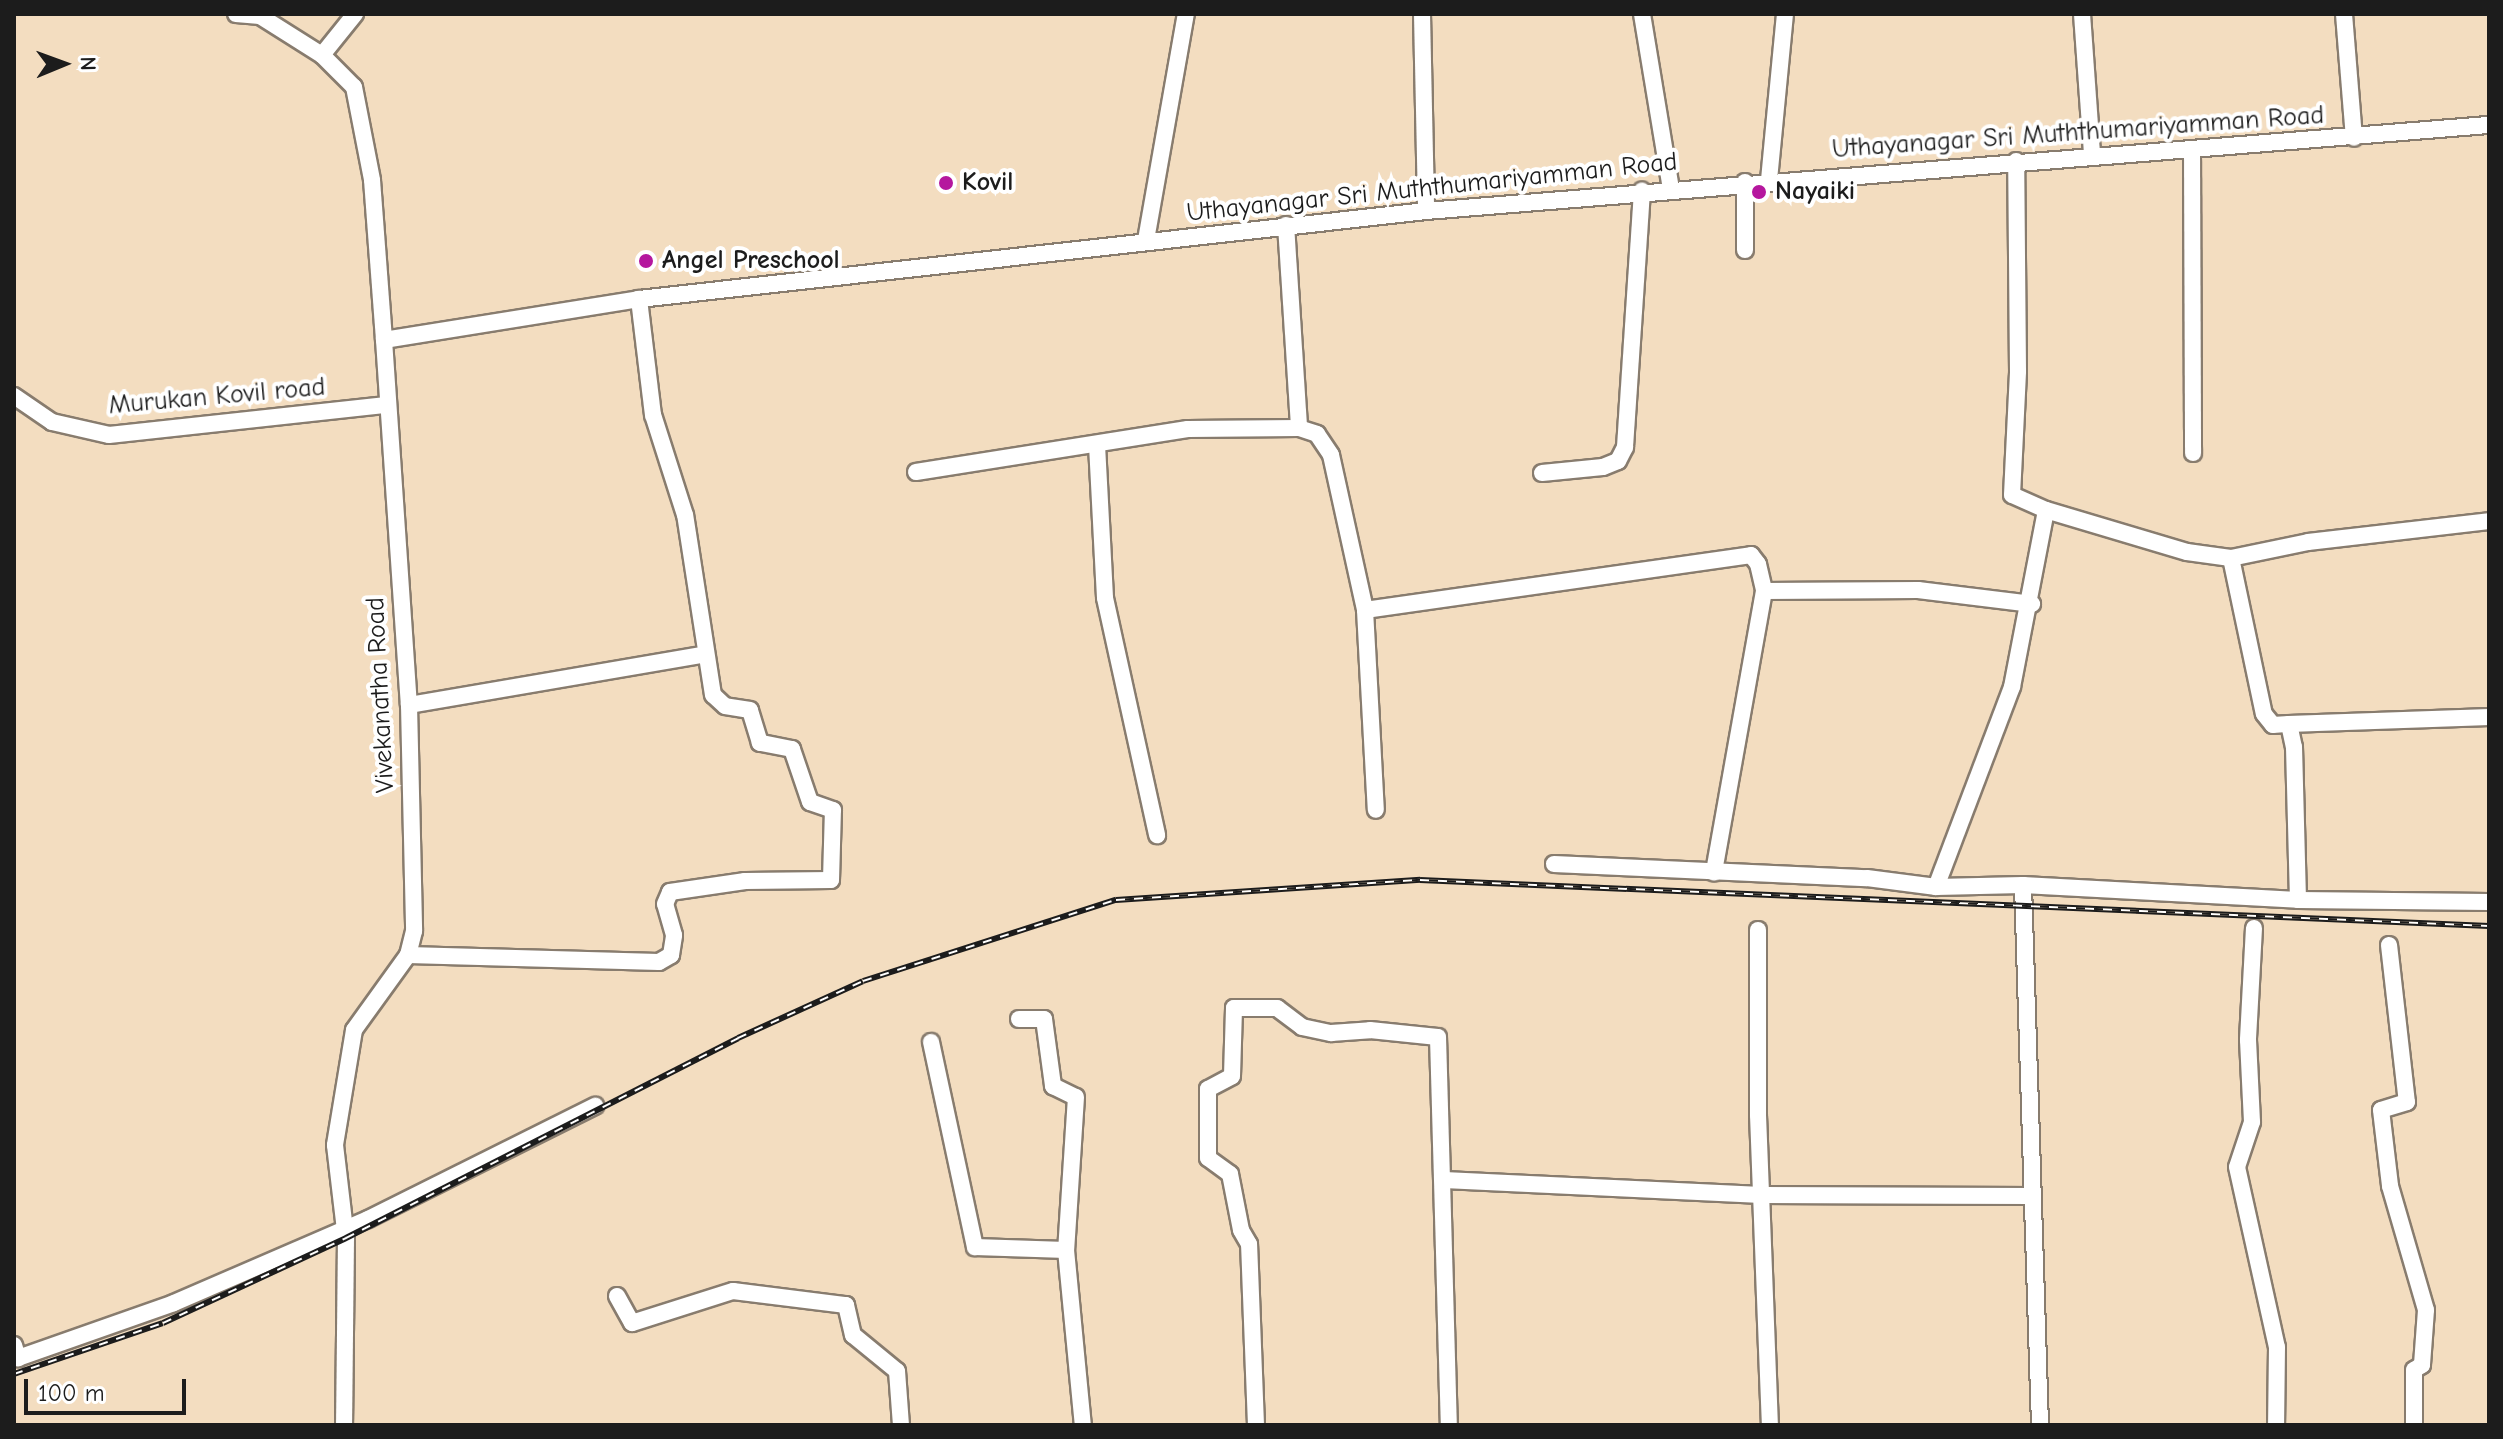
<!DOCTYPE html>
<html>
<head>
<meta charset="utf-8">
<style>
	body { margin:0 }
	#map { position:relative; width:2503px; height:1439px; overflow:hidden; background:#f3ddc0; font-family:"Comic Neue",sans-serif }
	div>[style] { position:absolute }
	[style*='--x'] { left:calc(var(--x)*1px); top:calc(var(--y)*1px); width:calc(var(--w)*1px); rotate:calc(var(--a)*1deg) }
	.roads { filter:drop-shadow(2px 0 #887c6e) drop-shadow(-2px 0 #887c6e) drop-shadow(0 2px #887c6e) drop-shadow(0 -2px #887c6e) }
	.minor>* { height:16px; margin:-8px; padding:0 8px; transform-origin:8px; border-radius:8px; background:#fff }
	.rail>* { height:6px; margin-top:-3px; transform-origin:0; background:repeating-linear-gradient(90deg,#fff 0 9px,#1c1c1c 0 18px); box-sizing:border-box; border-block:2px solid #1c1c1c }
	.dots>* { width:22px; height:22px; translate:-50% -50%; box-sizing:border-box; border:4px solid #fff; border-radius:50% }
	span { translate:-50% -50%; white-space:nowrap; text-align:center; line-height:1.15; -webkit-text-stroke:8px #fff; paint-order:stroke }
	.street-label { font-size:26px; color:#1c1c1c }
	.poi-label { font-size:26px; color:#1c1c1c; font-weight:700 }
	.left { translate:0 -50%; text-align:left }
	.frame { position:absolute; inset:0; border:16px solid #1c1c1c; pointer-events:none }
	.north { position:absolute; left:24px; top:24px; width:80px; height:80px; -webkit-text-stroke:6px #fff; paint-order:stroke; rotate:89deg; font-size:22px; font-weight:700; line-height:32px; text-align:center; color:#1c1c1c }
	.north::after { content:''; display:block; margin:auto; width:28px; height:36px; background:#1c1c1c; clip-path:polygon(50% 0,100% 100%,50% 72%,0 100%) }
	.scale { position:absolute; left:24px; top:1379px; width:162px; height:36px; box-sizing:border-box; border:4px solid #1c1c1c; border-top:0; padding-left:10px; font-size:24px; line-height:28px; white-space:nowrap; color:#1c1c1c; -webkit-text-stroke:6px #fff; paint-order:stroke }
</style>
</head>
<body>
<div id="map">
	<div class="roads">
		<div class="minor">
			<div style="--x:236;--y:14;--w:24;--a:5"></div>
			<div style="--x:260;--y:16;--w:73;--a:32.2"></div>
			<div style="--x:322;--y:55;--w:45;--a:45"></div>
			<div style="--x:354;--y:87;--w:95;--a:79"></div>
			<div style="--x:372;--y:180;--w:160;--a:85.7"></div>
			<div style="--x:384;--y:340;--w:366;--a:86.1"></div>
			<div style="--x:409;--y:705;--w:226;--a:88.7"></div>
			<div style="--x:414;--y:931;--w:25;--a:104"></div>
			<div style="--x:408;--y:955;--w:92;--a:125.8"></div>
			<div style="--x:354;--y:1030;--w:117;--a:99.4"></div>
			<div style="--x:335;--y:1145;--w:94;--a:83.3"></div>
			<div style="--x:346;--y:1238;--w:187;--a:90.6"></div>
			<div style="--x:1422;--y:14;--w:197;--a:88.8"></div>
			<div style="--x:1642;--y:14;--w:177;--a:80.6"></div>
			<div style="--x:2082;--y:14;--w:141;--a:85.9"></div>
			<div style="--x:2344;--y:14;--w:124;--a:85.4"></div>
			<div style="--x:322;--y:55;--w:53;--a:-51.2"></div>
			<div style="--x:2192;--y:149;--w:304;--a:89.8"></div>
			<div style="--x:1769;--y:180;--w:167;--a:-84.5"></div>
			<div style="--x:1286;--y:225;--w:203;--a:86.3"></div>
			<div style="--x:1146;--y:240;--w:230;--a:-80"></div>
			<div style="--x:1745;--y:250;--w:68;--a:-90"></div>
			<div style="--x:384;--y:340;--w:258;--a:-9.1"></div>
			<div style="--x:639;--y:299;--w:792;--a:-6.38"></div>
			<div style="--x:1426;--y:211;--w:1066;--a:-4.63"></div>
			<div style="--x:14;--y:396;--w:46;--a:34.4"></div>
			<div style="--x:52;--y:422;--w:58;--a:12.8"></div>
			<div style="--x:109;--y:435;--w:279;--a:-6.2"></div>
			<div style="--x:1097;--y:445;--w:153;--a:87"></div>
			<div style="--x:1105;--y:598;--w:243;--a:77.6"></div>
			<div style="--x:916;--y:472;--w:275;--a:-9"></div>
			<div style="--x:1188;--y:429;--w:111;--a:-0.5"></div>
			<div style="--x:1299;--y:428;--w:19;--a:18"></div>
			<div style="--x:1317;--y:434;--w:25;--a:56"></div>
			<div style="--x:1331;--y:455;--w:159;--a:77.6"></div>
			<div style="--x:1365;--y:610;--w:200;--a:86.9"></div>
			<div style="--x:1542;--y:473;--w:61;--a:-5.6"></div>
			<div style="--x:1603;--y:467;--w:16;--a:-22"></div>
			<div style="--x:1618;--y:461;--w:16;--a:-63"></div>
			<div style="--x:1625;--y:447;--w:257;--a:-86.2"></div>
			<div style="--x:2046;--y:510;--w:147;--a:16.6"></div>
			<div style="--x:2187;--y:552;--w:44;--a:7.8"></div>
			<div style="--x:2231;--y:558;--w:79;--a:-11.7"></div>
			<div style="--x:2308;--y:542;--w:182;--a:-6.6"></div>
			<div style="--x:2231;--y:558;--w:159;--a:78.1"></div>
			<div style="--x:2264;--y:714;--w:14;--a:51"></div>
			<div style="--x:2273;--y:725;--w:16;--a:-4"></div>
			<div style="--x:2289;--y:724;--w:24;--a:78"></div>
			<div style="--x:2294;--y:747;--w:153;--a:88.5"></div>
			<div style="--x:1764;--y:591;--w:154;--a:-0.4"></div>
			<div style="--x:1918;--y:590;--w:115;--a:7"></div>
			<div style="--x:1365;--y:610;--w:390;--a:-8.1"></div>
			<div style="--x:1751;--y:555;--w:11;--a:52"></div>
			<div style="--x:1758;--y:564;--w:28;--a:77"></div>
			<div style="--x:1764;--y:591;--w:286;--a:100.1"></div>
			<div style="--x:409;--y:705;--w:301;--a:-9.7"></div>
			<div style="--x:2289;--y:724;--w:200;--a:-2"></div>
			<div style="--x:1554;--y:864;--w:313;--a:2.6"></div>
			<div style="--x:1867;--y:878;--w:70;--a:7.4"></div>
			<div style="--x:1936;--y:887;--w:87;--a:-1.3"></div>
			<div style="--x:2023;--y:885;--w:275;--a:3.1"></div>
			<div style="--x:2298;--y:900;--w:191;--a:0.6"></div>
			<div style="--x:2023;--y:885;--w:540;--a:88.2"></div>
			<div style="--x:1936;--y:887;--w:214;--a:-69.2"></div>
			<div style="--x:2012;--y:687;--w:180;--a:-79.1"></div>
			<div style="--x:2046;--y:510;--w:37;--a:-156"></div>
			<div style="--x:2012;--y:495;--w:124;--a:-87.2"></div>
			<div style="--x:2018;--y:371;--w:210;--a:-90.5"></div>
			<div style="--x:2254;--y:928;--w:112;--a:93.1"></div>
			<div style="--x:2248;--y:1040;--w:82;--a:87.2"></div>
			<div style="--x:2252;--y:1122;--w:47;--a:108.4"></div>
			<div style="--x:2237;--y:1167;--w:184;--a:77.5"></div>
			<div style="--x:2277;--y:1347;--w:78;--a:90.7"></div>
			<div style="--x:1758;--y:930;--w:185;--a:90"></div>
			<div style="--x:1758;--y:1115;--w:310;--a:87.8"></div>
			<div style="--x:2389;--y:945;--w:158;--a:83.5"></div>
			<div style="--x:2407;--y:1102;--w:27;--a:163"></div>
			<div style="--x:2381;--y:1110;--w:77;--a:83.2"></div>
			<div style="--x:2390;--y:1186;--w:129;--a:73.8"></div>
			<div style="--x:2426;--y:1310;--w:55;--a:94.2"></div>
			<div style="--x:2422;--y:1365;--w:9;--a:148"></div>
			<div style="--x:2414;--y:1370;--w:55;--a:90"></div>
			<div style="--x:408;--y:955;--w:251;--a:1.6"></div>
			<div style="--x:659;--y:962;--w:14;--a:-30"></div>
			<div style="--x:671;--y:955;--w:20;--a:-81"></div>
			<div style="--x:674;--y:935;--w:32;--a:-106"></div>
			<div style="--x:665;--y:904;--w:13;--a:-67"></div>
			<div style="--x:670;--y:892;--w:76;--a:-8.3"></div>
			<div style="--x:745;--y:881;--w:86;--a:-0.7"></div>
			<div style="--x:831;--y:880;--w:70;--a:-88.4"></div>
			<div style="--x:833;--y:810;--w:24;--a:-161"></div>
			<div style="--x:810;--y:802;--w:56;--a:-108.8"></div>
			<div style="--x:792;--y:749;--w:33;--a:-169"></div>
			<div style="--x:760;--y:743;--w:34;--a:-107"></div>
			<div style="--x:750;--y:710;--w:25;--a:-171"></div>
			<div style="--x:725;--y:706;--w:16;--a:-137"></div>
			<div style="--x:713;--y:695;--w:182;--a:-98.8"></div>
			<div style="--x:685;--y:515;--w:105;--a:-107.7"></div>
			<div style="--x:653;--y:415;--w:117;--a:-96.9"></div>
			<div style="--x:1019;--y:1019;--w:25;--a:0"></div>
			<div style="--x:1044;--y:1019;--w:68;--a:82.3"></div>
			<div style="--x:1053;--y:1086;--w:25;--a:26"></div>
			<div style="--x:1076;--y:1097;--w:153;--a:93.7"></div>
			<div style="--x:1066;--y:1250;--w:176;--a:84.5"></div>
			<div style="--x:931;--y:1042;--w:210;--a:77.9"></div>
			<div style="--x:975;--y:1247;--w:91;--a:1.9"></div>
			<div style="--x:1444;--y:1180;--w:318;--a:2.7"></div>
			<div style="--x:1762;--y:1195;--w:271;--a:0.2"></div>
			<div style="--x:617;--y:1296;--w:31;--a:61"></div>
			<div style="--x:632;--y:1323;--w:106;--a:-17.6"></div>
			<div style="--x:733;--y:1291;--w:114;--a:7.1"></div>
			<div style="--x:846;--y:1305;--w:31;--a:77"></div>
			<div style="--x:853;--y:1335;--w:57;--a:39.3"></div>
			<div style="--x:897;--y:1371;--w:54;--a:85.8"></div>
			<div style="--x:14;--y:1345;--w:14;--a:73"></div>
			<div style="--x:18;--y:1358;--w:165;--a:-19.4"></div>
			<div style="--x:174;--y:1303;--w:211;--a:-23.4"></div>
			<div style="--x:368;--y:1219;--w:254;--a:-26.5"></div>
			<div style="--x:1256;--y:1425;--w:181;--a:-92.2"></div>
			<div style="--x:1249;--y:1244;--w:16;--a:-120"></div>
			<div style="--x:1241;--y:1230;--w:57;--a:-101.1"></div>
			<div style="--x:1230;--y:1174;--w:27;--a:-144"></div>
			<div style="--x:1208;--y:1158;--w:69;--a:-90"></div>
			<div style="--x:1208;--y:1089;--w:27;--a:-28"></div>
			<div style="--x:1232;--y:1076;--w:68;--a:-88.3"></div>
			<div style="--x:1234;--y:1008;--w:43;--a:0"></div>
			<div style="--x:1277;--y:1008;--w:31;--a:37"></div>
			<div style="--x:1302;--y:1027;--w:30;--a:12"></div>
			<div style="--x:1331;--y:1033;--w:39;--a:-4"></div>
			<div style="--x:1370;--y:1030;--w:68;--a:5.9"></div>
			<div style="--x:1438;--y:1037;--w:388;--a:88.4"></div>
		</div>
	</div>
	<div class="rail">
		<div style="--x:14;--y:1374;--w:157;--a:-18.9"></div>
		<div style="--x:163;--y:1323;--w:202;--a:-24.9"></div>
		<div style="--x:346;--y:1238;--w:440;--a:-27"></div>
		<div style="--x:738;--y:1038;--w:137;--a:-24.5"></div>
		<div style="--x:863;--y:981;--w:266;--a:-17.8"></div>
		<div style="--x:1116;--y:900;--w:305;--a:-3.8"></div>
		<div style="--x:1420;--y:880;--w:1070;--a:2.46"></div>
	</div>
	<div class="dots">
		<div style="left:946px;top:183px;background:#b5179e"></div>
		<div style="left:1759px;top:192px;background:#b5179e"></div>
		<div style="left:646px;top:261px;background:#b5179e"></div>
	</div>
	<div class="street-label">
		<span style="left:2078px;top:133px;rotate:-4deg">Uthayanagar Sri Muththumariyamman Road</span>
		<span style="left:1432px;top:188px;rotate:-6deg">Uthayanagar Sri Muththumariyamman Road</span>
		<span style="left:217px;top:397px;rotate:-5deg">Murukan Kovil road</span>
		<span style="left:381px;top:695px;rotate:-93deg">Vivekanatha Road</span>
	</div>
	<div class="poi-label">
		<span class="left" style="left:962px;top:183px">Kovil</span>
		<span class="left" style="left:1775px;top:192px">Nayaiki</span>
		<span class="left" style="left:662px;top:261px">Angel Preschool</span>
	</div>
	<div class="frame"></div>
	<div class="north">N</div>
	<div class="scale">100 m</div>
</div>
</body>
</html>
